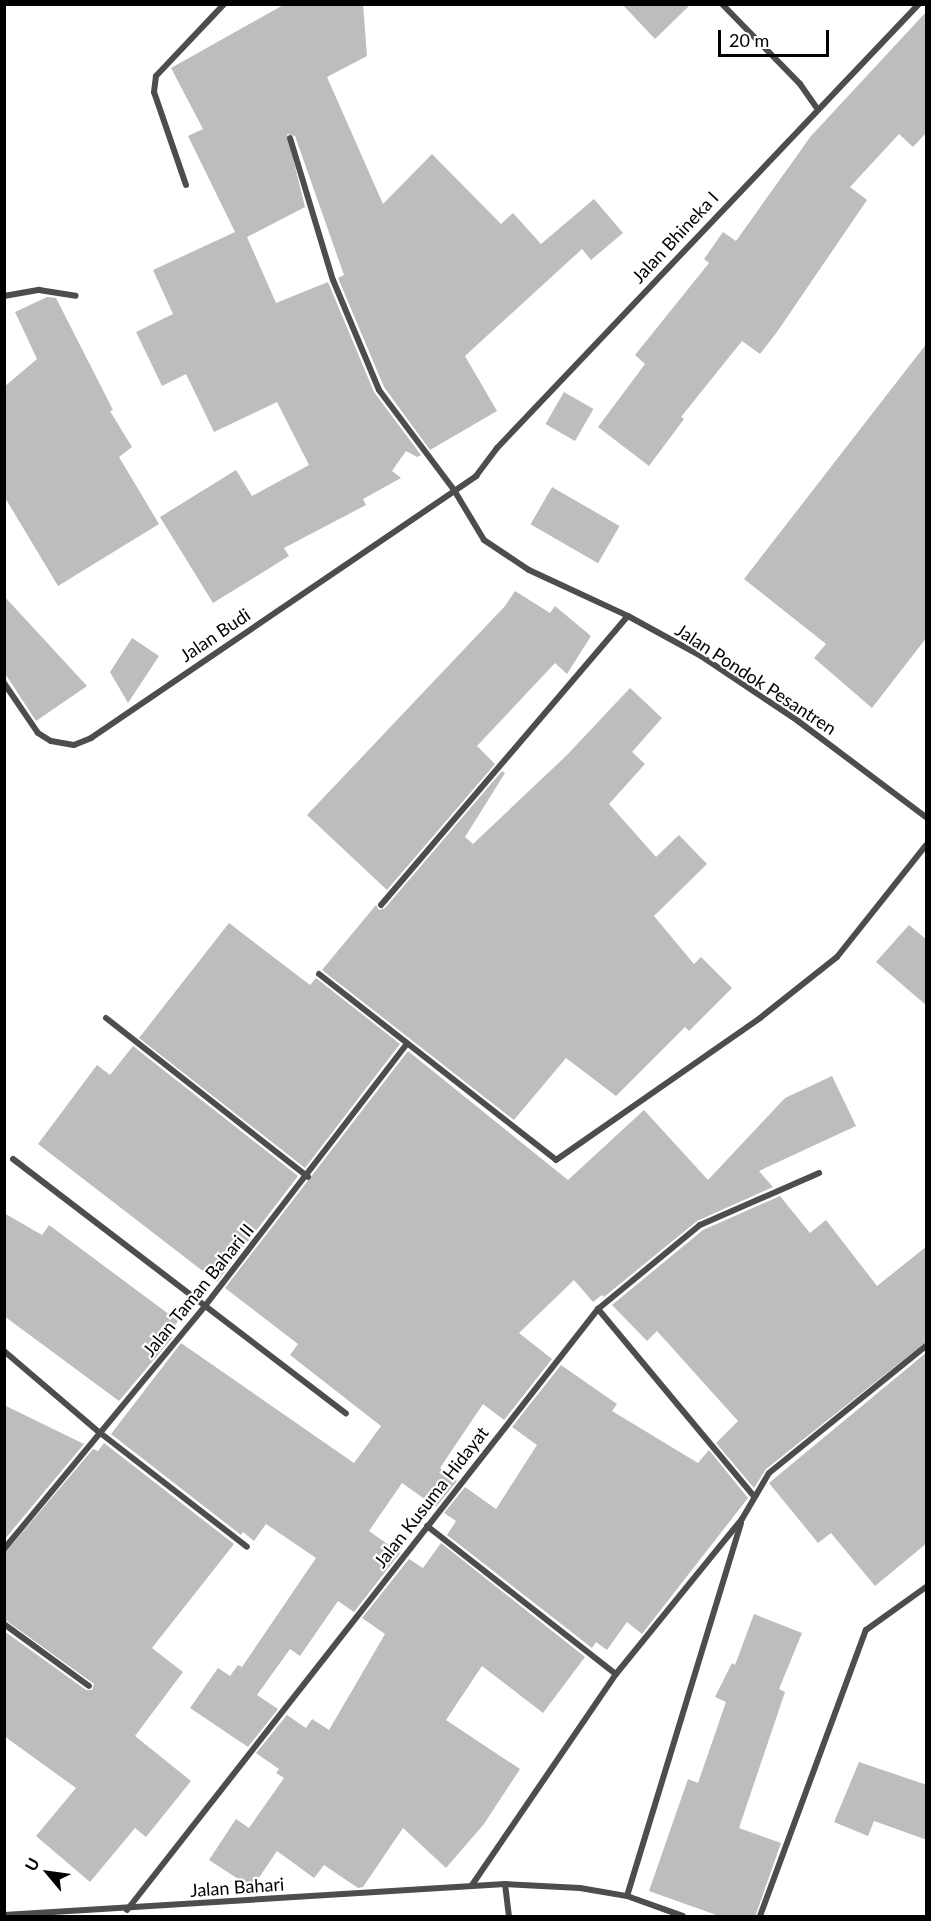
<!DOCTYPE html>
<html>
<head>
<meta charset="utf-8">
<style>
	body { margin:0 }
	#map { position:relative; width:931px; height:1921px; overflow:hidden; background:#fff; font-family:Lato,sans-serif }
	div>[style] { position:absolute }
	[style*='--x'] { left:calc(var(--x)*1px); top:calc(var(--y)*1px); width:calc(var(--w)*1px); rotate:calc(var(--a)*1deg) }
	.building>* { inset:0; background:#bdbdbd; transform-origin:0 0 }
	.minor>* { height:6px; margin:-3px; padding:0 3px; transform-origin:3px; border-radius:3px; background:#4d4d4d }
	span { translate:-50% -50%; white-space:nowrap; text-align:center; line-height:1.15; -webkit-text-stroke:4.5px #fff; paint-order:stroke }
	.street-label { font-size:18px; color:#000 }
	.frame { position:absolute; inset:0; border:6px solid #000; pointer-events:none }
	.north { position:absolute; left:18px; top:1843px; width:60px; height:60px; -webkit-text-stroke:4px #fff; paint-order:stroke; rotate:299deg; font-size:16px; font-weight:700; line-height:24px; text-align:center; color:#000 }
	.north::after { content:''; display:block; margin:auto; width:21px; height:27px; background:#000; clip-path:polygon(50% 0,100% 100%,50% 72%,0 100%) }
	.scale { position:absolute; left:718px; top:30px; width:111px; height:27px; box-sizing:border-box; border:3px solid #000; border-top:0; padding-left:8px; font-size:18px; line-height:21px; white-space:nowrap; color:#000; -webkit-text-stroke:4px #fff; paint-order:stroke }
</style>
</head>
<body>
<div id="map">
	<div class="building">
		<div style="clip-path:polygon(285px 4px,363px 4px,367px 56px,327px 77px,383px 204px,432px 154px,501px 224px,513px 213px,541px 244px,594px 199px,623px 233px,591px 260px,582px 249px,465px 356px,497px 411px,430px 450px,384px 387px,338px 278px,344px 275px,295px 136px,287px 134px,305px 207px,247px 237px,276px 303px,328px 282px,374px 392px,421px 455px,417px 457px,406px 451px,392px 471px,401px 478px,363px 499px,366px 505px,284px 548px,289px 556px,213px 603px,160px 517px,236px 470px,252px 496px,309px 465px,277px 402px,214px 432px,186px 374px,162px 386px,136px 332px,173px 314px,153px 270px,235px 232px,188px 136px,203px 129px,171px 68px)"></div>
		<div style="clip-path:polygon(622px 4px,691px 4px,655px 39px)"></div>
		<div style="clip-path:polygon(927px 11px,927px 132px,913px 147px,899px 134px,850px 187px,867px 200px,777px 332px,760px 354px,742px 341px,681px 417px,684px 419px,649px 466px,598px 427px,645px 364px,635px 355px,709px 263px,704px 259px,723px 232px,736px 241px,811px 136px)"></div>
		<div style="clip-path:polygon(47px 297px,56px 298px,113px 410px,110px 411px,132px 447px,119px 457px,159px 524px,58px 586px,4px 496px,4px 387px,37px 359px,15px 312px)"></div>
		<div style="clip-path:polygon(927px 343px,927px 637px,872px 708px,814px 658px,826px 644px,744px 579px)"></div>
		<div style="left:564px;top:392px;width:34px;height:37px;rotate:30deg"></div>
		<div style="left:552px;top:487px;width:78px;height:43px;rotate:30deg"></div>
		<div style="clip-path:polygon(515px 591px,550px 613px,555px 606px,591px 636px,567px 674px,555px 663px,477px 746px,495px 764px,387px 890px,307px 815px,505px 606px)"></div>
		<div style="clip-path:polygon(4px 596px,87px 686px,36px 721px,4px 672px)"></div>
		<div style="clip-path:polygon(132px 638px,159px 656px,128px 703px,110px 672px)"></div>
		<div style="clip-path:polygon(630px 688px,662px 718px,632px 752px,645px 764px,609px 804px,656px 857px,679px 835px,707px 864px,654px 916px,694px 964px,701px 957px,732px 988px,689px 1031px,685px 1027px,616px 1096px,566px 1058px,514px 1120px,322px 970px,376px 905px,379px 910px,385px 908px,502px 771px,505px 773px,465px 837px,473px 844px,567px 755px)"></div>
		<div style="clip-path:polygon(229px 923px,310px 985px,316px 978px,400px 1044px,305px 1168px,139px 1038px)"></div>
		<div style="clip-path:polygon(909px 925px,927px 940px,927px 1006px,876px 962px)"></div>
		<div style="clip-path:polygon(133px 1046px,298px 1176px,217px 1282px,38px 1144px,97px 1065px,110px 1075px)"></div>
		<div style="clip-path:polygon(408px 1051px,568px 1180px,644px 1110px,708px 1180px,785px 1098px,832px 1076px,856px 1126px,759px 1171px,773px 1187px,697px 1221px,604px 1297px,602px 1295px,593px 1302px,574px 1280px,519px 1333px,552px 1359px,504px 1420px,483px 1404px,440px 1468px,457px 1481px,436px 1507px,402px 1483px,369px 1531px,400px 1553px,354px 1612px,338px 1601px,300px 1656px,290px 1649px,257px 1695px,278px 1709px,248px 1747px,190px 1708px,218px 1668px,230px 1676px,238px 1665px,242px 1667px,316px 1558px,266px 1524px,254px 1541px,243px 1532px,241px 1535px,111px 1434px,181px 1343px,354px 1463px,381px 1426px,290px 1355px,298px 1344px,225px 1288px)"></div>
		<div style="clip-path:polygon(780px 1196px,810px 1233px,826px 1220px,877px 1286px,927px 1246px,927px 1341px,766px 1469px,754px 1488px,716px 1443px,738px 1421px,657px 1331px,647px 1341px,612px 1305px,703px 1230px)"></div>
		<div style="clip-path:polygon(4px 1213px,42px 1235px,49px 1225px,178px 1321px,169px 1334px,173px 1337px,119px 1401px,4px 1316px)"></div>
		<div style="clip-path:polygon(927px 1352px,927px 1543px,875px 1586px,831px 1533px,818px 1543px,769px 1483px)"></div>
		<div style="clip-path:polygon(561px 1365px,617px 1404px,612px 1411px,698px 1463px,709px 1450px,748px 1498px,642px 1634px,627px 1622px,607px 1650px,596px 1642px,592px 1648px,447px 1535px,456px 1521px,444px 1513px,465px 1487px,496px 1509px,537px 1445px,512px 1427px)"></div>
		<div style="clip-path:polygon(4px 1405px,84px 1444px,4px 1540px)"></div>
		<div style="clip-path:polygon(104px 1443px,234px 1544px,152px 1648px,183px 1672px,135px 1736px,191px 1781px,146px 1837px,135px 1828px,90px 1882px,36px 1836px,76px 1788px,4px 1736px,4px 1631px,86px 1690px,92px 1690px,94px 1684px,4px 1619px,4px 1554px,93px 1449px,98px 1451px)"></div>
		<div style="clip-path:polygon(441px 1543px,585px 1657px,543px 1713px,482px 1666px,446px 1720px,520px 1769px,484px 1824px,446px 1868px,403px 1828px,363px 1887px,358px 1888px,324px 1865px,314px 1878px,277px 1851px,252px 1888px,209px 1860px,236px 1819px,249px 1828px,284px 1778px,276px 1773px,279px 1769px,256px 1753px,287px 1715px,306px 1728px,312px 1719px,329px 1730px,385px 1634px,362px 1618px,409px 1559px,423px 1568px)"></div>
		<div style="clip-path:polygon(754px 1614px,802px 1633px,779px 1689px,785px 1692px,739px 1828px,781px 1843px,755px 1917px,722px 1917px,649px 1891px,688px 1779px,698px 1783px,726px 1702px,715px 1697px,732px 1663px,735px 1665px)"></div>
		<div style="clip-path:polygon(859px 1762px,927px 1785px,927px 1840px,874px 1821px,868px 1836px,834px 1822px)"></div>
	</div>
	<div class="minor">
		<div style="--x:722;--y:4;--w:112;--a:45.7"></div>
		<div style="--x:800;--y:84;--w:29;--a:55"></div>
		<div style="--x:290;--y:138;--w:148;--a:73.2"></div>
		<div style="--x:333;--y:280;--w:119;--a:67.3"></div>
		<div style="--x:379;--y:390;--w:125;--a:53.1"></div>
		<div style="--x:454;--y:490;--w:58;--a:59"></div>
		<div style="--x:484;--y:540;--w:54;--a:33.7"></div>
		<div style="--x:529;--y:570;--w:109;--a:24.9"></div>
		<div style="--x:628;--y:616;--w:83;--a:28.7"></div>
		<div style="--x:701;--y:656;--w:117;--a:33.8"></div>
		<div style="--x:798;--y:721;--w:160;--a:36.9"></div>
		<div style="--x:186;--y:185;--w:98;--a:-109"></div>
		<div style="--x:154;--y:92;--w:16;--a:-83"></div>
		<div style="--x:156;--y:76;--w:99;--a:-46.6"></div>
		<div style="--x:4;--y:296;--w:36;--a:-10"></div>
		<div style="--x:39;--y:290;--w:37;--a:9"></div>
		<div style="--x:4;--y:683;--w:60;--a:55.8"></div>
		<div style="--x:38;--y:733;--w:15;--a:32"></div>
		<div style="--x:51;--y:741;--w:23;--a:10"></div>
		<div style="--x:74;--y:745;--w:18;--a:-22"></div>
		<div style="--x:91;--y:738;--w:466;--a:-34.2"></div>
		<div style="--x:476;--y:476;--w:35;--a:-53"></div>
		<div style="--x:497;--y:448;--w:613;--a:-46.46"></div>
		<div style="--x:381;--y:905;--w:380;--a:-49.5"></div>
		<div style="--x:319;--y:974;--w:301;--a:38.1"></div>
		<div style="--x:556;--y:1160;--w:249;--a:-34.8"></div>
		<div style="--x:760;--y:1018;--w:98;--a:-38.4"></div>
		<div style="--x:837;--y:957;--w:143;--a:-51.5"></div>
		<div style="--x:106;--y:1018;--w:257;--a:38.2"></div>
		<div style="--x:13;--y:1159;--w:419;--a:37.4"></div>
		<div style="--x:598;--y:1309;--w:244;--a:50.2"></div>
		<div style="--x:4;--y:1351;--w:125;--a:40.5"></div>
		<div style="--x:99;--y:1432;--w:187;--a:37.8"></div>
		<div style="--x:427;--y:1526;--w:240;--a:38.1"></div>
		<div style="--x:4;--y:1549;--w:315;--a:-50.4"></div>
		<div style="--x:205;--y:1306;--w:331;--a:-52.4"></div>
		<div style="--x:4;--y:1624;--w:105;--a:36.1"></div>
		<div style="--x:505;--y:1884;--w:32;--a:83"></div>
		<div style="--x:472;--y:1885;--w:255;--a:-55.7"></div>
		<div style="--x:616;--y:1674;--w:200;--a:-50.9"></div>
		<div style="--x:742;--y:1519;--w:53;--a:-59.6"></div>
		<div style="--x:769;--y:1473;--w:202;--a:-39"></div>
		<div style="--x:627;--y:1896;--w:390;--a:-73"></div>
		<div style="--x:127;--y:1910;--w:764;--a:-51.91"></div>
		<div style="--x:598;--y:1309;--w:132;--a:-39.5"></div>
		<div style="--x:700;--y:1225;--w:130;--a:-23.6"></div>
		<div style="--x:4;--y:1915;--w:502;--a:-3.54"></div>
		<div style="--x:505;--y:1884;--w:75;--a:3.1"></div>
		<div style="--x:580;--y:1888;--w:48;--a:9.7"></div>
		<div style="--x:627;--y:1896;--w:59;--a:19.7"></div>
		<div style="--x:760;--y:1916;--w:305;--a:-69.7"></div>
		<div style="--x:866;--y:1630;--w:74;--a:-35.6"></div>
	</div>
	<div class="street-label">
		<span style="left:675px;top:237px;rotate:-47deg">Jalan Bhineka I</span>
		<span style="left:215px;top:635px;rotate:-34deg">Jalan Budi</span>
		<span style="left:756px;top:679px;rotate:33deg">Jalan Pondok Pesantren</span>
		<span style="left:198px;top:1290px;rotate:-51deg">Jalan Taman Bahari II</span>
		<span style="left:431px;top:1497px;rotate:-52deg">Jalan Kusuma Hidayat</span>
		<span style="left:237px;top:1887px;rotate:-4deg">Jalan Bahari</span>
	</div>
	<div class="frame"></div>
	<div class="north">U</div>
	<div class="scale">20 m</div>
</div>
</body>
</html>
